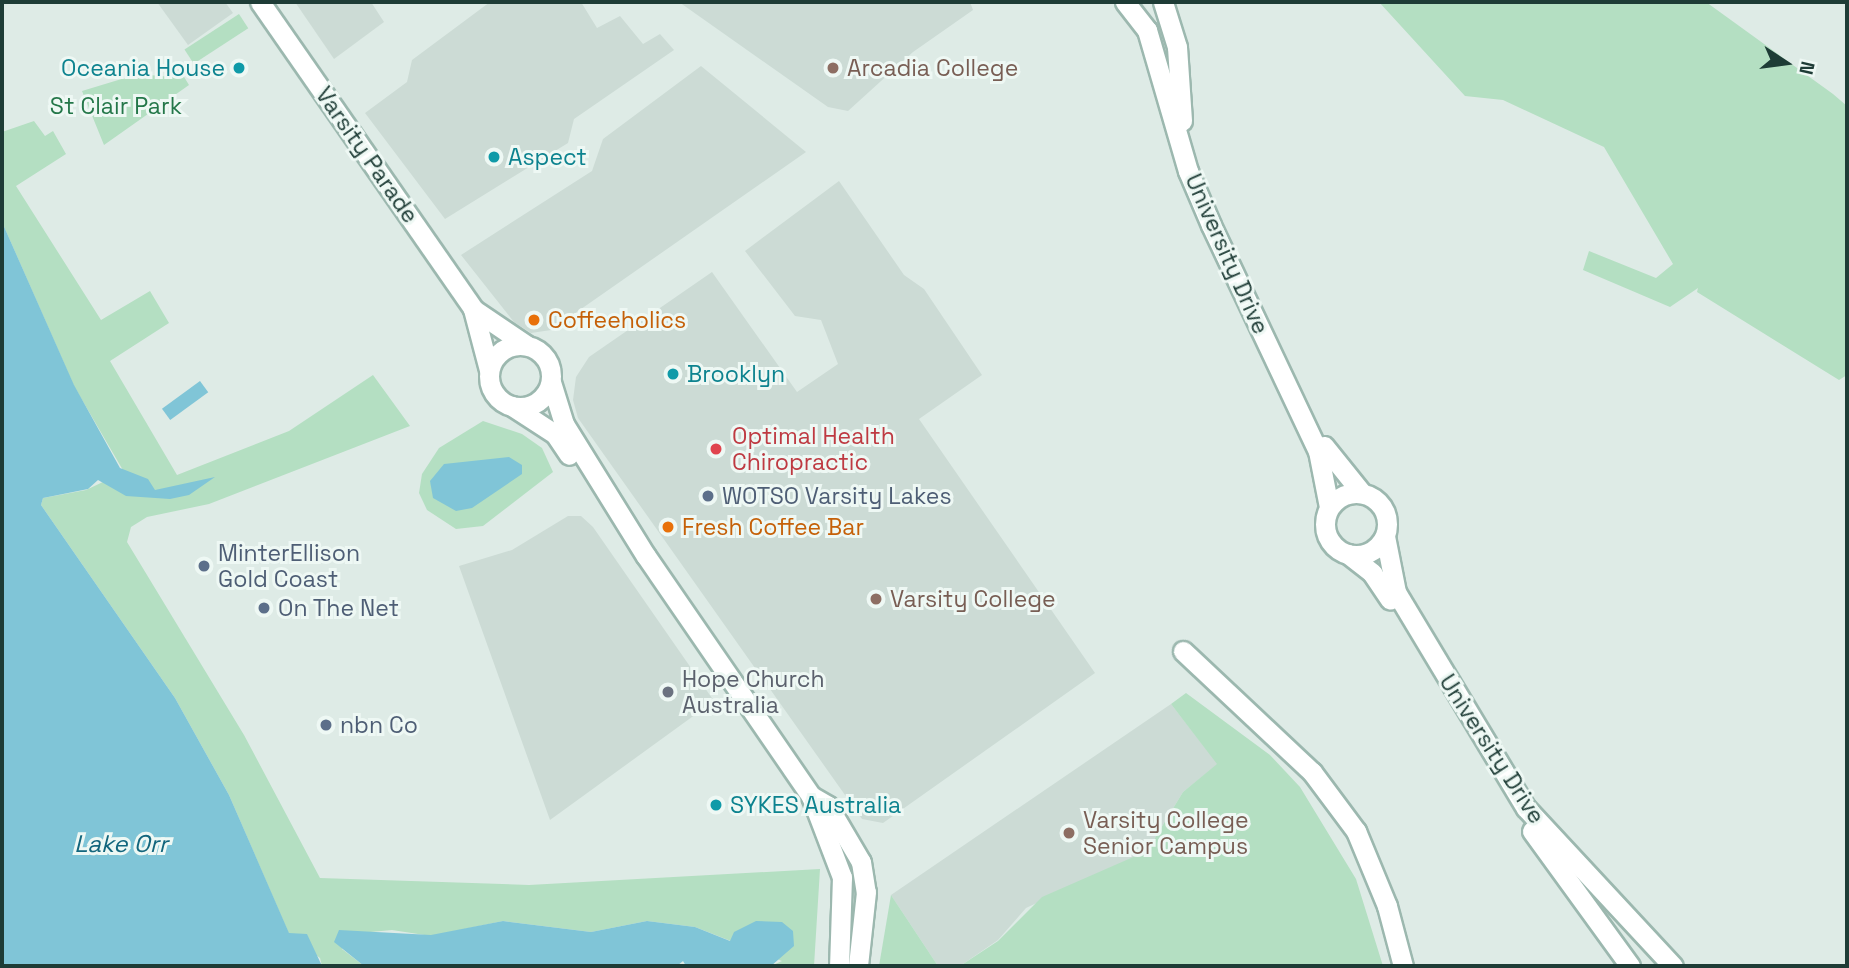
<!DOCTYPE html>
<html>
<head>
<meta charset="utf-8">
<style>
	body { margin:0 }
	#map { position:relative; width:1849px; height:968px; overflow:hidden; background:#deebe6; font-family:"Space Grotesk",sans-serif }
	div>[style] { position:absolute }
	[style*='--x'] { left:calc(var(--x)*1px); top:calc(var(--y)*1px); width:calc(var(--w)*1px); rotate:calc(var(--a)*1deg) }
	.built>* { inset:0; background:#ccdbd5 }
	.green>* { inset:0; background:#b4dfc2; transform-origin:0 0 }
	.water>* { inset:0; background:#80c5d7; transform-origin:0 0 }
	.roads { filter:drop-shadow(2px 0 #9cb8af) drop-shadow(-2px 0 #9cb8af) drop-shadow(0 2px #9cb8af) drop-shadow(0 -2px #9cb8af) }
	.secondary>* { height:19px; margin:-9.5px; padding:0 9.5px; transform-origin:9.5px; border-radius:9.5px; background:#fff }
	.secondary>.ring { margin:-9.5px; padding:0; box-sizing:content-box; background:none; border:19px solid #fff; border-radius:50% }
	.dots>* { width:19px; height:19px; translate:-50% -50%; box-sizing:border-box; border:4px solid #eef8f4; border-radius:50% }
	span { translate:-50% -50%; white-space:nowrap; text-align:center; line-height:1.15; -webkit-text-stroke:6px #eef8f4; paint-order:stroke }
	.culture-label { font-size:23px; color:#0d838f }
	.right { translate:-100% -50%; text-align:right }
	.left { translate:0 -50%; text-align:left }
	.education-label { font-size:23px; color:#785e54 }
	.park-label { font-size:23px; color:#247749 }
	.street-label { font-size:23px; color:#1e3c36 }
	.food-label { font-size:23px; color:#c56008 }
	.health-label { font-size:23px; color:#be3a42 }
	.service-label { font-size:23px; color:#4e5e75 }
	.worship-label { font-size:23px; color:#5b616d }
	.water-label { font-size:24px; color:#13667d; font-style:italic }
	.frame { position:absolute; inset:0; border:4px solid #1e3c36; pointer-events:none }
	.north { position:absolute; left:1751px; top:28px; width:70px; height:70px; -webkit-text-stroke:5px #eef8f4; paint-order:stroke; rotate:103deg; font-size:19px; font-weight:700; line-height:28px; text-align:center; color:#1e3c36 }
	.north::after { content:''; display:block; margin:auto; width:24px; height:32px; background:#1e3c36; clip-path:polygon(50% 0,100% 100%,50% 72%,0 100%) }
</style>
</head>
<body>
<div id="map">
	<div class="built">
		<div style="clip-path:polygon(157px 2px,225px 2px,233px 13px,188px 45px)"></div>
		<div style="clip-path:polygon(295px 2px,371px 2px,384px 22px,334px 59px)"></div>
		<div style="clip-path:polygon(490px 2px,581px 2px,597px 28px,620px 16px,643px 44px,660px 34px,674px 50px,574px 119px,568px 143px,445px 219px,365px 113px,407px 82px,412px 60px)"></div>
		<div style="clip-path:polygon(679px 2px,970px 2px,973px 10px,913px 52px,848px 111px,828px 107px)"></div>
		<div style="clip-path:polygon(701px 66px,806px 152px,551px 330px,531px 333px,514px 322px,461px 255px,592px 171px,603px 139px)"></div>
		<div style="clip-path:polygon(839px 181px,904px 275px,924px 289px,982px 375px,919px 419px,1095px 673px,883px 823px,862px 819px,578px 418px,573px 400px,576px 377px,589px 357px,712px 272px,797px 392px,838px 364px,821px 320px,795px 316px,745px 251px)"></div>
		<div style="clip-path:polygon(568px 516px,581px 516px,593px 527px,714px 701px,550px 820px,459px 566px,512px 550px)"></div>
		<div style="clip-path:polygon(1171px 704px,1218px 764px,1183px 792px,1147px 851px,1026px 908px,998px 940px,960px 966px,938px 966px,891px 895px)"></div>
	</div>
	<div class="green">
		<div style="clip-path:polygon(1379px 2px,1706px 2px,1833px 94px,1847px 106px,1847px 375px,1839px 380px,1697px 292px,1698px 288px,1670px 307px,1583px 270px,1589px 251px,1656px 278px,1673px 264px,1604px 147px,1503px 100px,1465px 96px)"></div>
		<div style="left:239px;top:14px;width:17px;height:65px;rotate:57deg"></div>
		<div style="clip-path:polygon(181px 72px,189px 85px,104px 145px,82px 91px,138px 74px,172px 77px)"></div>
		<div style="clip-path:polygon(34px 121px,45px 136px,53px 131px,66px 154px,16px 186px,101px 320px,150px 291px,169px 323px,110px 361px,177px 475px,289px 431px,373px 375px,410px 426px,209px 504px,147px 517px,131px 527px,127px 542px,244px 735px,320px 878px,529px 885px,820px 869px,814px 966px,771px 966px,782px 961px,695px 927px,647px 921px,591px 932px,503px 921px,431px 936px,392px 930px,349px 934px,342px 949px,364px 966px,322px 966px,320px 958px,289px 934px,229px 795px,175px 698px,41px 505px,43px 498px,86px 490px,124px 472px,74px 386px,2px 222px,2px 132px)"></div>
		<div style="clip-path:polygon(483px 421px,522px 434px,542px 448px,553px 472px,483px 526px,456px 529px,427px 510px,419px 493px,422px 474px,439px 448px)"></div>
		<div style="clip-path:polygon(1186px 693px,1270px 755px,1300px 787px,1356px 879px,1383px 966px,960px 966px,998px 941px,1042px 897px,1147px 851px,1183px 792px,1217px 764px,1171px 704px)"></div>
		<div style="clip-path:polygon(891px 895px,938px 966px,879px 966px)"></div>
	</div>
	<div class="water">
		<div style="clip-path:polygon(2px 222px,74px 385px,120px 468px,148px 479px,155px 490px,215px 477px,189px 495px,170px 499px,126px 496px,98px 480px,88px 489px,43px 498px,41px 505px,175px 698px,229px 795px,289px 933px,307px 934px,322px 966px,2px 966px)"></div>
		<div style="left:200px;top:381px;width:14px;height:47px;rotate:54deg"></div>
		<div style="clip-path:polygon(509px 457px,522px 465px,522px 474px,472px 508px,456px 511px,433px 498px,430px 481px,444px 464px)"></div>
		<div style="clip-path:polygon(503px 921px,591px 932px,647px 921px,695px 927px,730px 941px,734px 932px,756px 921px,782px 922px,793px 931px,794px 946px,771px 966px,686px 966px,683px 961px,677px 966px,364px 966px,334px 942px,339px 930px,431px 935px)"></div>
	</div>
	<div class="roads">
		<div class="secondary">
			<div style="--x:260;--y:2;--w:374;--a:55.2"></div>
			<div style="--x:473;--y:309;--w:63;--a:75.3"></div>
			<div style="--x:1125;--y:2;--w:36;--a:52"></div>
			<div style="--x:1147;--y:30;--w:147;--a:73.8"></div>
			<div style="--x:1188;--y:171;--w:59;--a:66.9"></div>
			<div style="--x:1211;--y:225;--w:250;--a:64.7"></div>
			<div style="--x:1318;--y:451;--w:57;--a:78.9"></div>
			<div style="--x:1163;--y:2;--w:47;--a:72.7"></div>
			<div style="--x:1177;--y:47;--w:74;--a:86.1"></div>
			<div style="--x:473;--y:309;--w:64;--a:34.2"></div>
			<div class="ring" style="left:489px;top:345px;width:43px;height:43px"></div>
			<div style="--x:551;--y:382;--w:44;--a:72.8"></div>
			<div style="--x:564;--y:424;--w:155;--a:58.2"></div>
			<div style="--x:646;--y:556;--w:291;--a:55.5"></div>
			<div style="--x:811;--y:796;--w:87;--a:69.1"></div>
			<div style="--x:842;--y:877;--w:89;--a:91.9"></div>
			<div style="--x:512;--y:406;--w:51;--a:33.1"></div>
			<div style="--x:555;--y:434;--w:25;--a:56"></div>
			<div style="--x:1324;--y:446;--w:59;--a:51.2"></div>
			<div class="ring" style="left:1325px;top:493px;width:43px;height:43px"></div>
			<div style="--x:1385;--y:536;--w:57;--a:78.9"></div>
			<div style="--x:1396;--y:592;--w:252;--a:59"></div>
			<div style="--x:1526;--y:808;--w:216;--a:47.1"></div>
			<div style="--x:1348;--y:554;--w:31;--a:38"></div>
			<div style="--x:1372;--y:573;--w:32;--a:56"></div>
			<div style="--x:1183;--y:651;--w:177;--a:43.2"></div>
			<div style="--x:1312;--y:772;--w:74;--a:53.3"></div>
			<div style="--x:1356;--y:831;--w:81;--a:67.5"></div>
			<div style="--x:1387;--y:906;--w:62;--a:75.1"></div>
			<div style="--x:811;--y:796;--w:20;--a:30"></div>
			<div style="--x:828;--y:806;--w:65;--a:59.5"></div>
			<div style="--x:861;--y:862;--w:30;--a:81"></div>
			<div style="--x:866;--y:892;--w:74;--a:96.2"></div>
			<div style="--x:1532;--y:831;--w:167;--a:54"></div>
		</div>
	</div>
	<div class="dots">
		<div style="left:239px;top:68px;background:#0f9aa8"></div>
		<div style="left:833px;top:68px;background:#8d6e63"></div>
		<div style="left:494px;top:157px;background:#0f9aa8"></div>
		<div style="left:534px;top:320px;background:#e8710a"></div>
		<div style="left:673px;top:374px;background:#0f9aa8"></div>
		<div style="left:716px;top:449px;background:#e0444e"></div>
		<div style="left:708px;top:496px;background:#5c6f8a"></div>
		<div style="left:668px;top:527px;background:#e8710a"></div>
		<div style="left:204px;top:566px;background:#5c6f8a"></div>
		<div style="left:876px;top:599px;background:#8d6e63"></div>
		<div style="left:264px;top:608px;background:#5c6f8a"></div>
		<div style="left:668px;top:692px;background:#6b7280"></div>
		<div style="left:326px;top:725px;background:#5c6f8a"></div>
		<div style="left:716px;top:805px;background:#0f9aa8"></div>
		<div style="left:1069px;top:833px;background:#8d6e63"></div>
	</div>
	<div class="culture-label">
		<span class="right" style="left:225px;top:68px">Oceania House</span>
		<span class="left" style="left:508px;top:157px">Aspect</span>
		<span class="left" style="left:687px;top:374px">Brooklyn</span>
		<span class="left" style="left:730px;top:805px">SYKES Australia</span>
	</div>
	<div class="education-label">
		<span class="left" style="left:847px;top:68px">Arcadia College</span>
		<span class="left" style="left:890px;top:599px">Varsity College</span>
		<span class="left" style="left:1083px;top:833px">Varsity College<br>Senior Campus</span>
	</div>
	<div class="park-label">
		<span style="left:116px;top:106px">St Clair Park</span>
	</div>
	<div class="street-label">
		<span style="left:367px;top:155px;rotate:55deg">Varsity Parade</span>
		<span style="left:1227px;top:254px;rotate:66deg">University Drive</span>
		<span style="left:1492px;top:749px;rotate:57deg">University Drive</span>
	</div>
	<div class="food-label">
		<span class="left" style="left:548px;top:320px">Coffeeholics</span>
		<span class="left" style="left:682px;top:527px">Fresh Coffee Bar</span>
	</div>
	<div class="health-label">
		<span class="left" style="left:732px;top:449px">Optimal Health<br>Chiropractic</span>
	</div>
	<div class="service-label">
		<span class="left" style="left:722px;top:496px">WOTSO Varsity Lakes</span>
		<span class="left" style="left:218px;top:566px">MinterEllison<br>Gold Coast</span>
		<span class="left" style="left:278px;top:608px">On The Net</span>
		<span class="left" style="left:340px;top:725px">nbn Co</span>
	</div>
	<div class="worship-label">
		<span class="left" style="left:682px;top:692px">Hope Church<br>Australia</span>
	</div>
	<div class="water-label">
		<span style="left:121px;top:844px">Lake Orr</span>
	</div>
	<div class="frame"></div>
	<div class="north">N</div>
</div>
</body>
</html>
